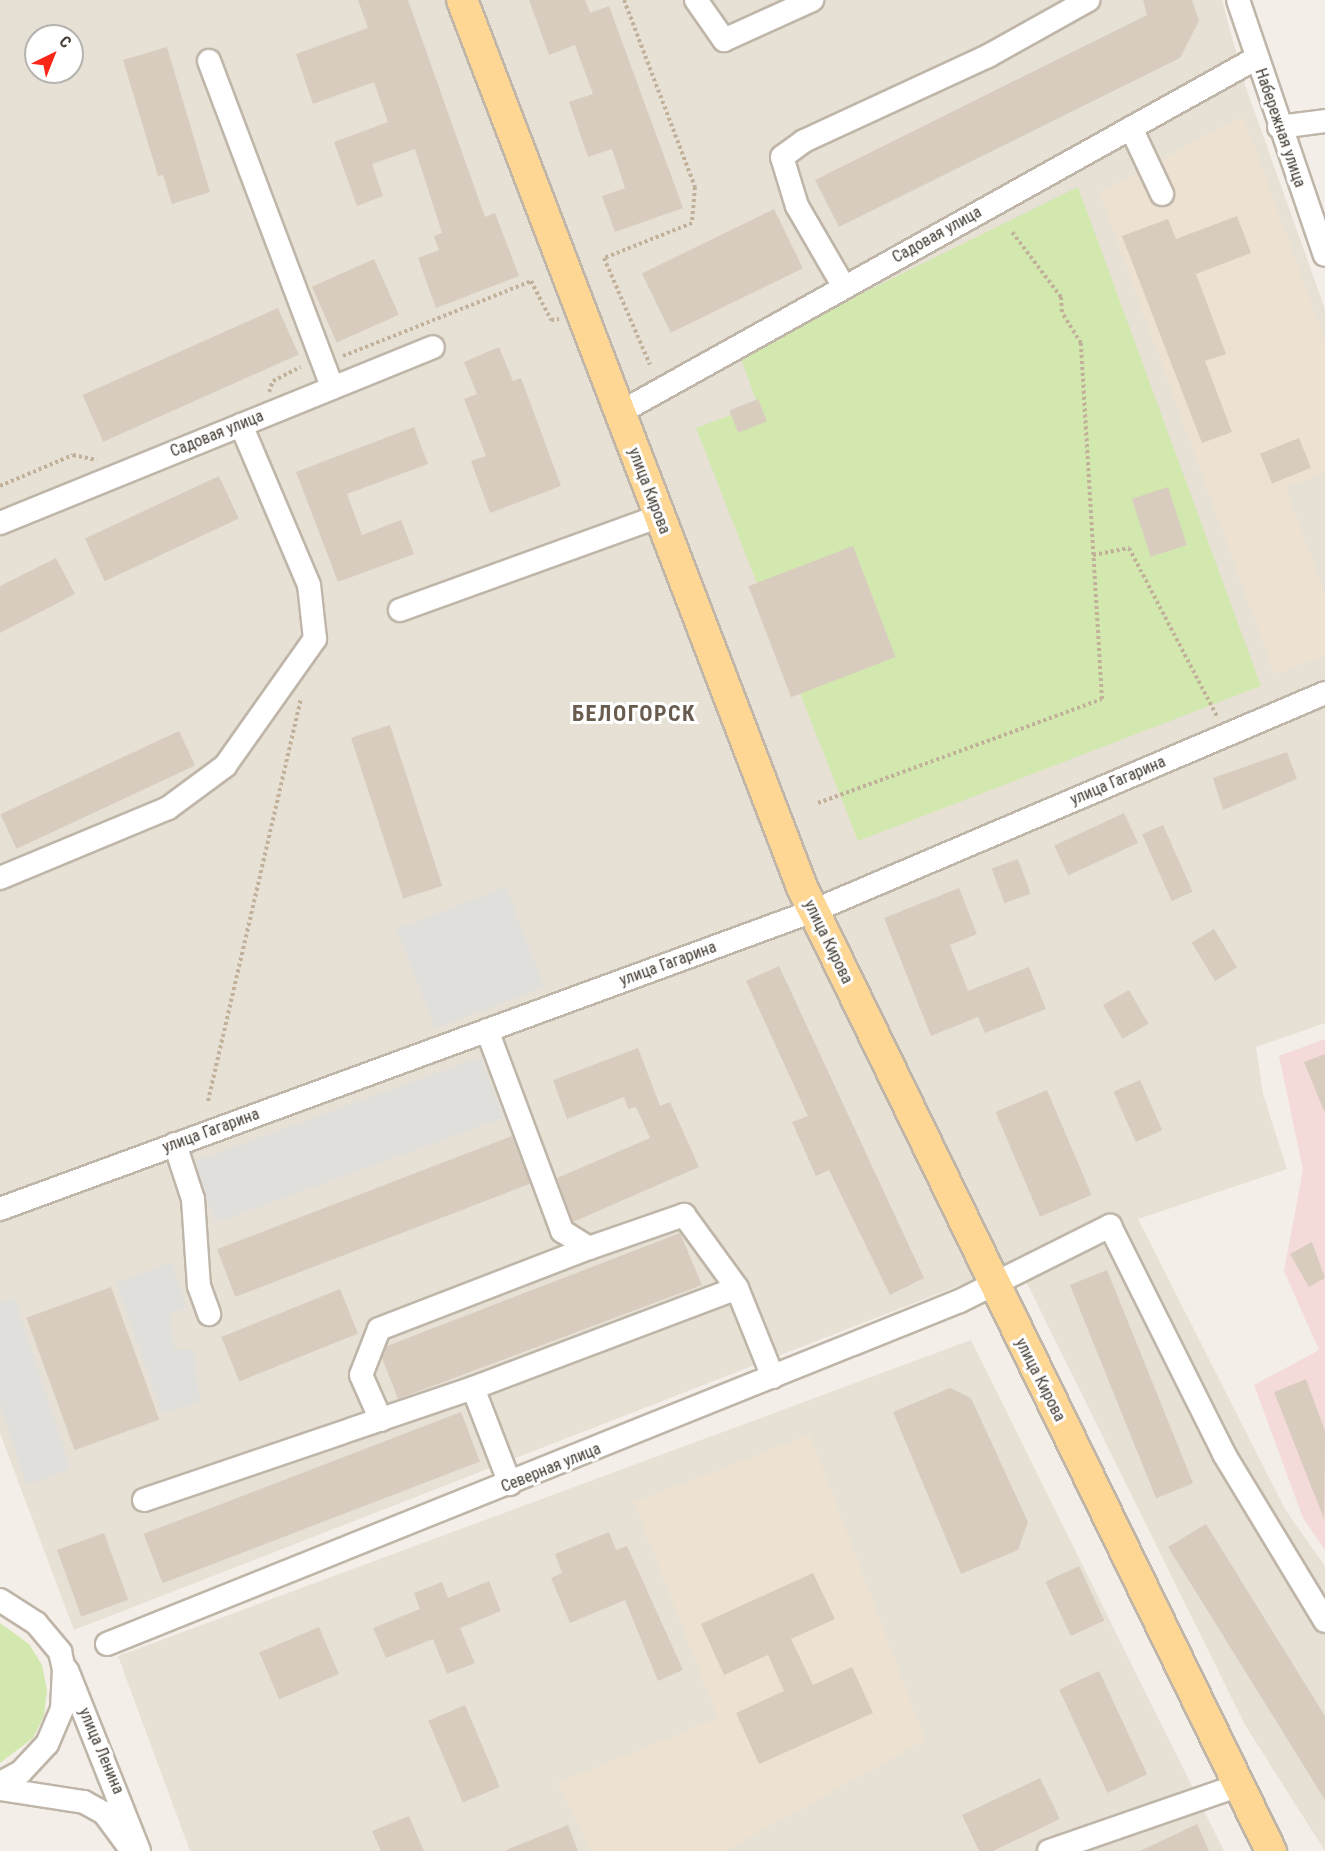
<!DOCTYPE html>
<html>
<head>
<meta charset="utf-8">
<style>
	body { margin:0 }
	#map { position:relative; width:1325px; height:1851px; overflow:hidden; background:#f3eee7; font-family:"Roboto Condensed",sans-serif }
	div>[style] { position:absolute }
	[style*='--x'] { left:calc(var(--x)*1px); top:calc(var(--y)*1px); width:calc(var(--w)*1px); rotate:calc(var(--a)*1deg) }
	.residential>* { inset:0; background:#e7e0d5 }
	.education>* { inset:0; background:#ede2d1 }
	.medical>* { inset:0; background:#f4dbda }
	.green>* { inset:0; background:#d3e8af }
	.parking>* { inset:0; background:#e1dfdc; transform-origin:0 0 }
	.building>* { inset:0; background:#d8ccbf; transform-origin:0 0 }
	.path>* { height:4px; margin-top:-2px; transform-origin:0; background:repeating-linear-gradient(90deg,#c1b09a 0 3px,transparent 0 6px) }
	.roads { filter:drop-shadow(2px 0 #bfb5a9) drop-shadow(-2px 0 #bfb5a9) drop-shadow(0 2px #bfb5a9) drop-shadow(0 -2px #bfb5a9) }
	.minor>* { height:22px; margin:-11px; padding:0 11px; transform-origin:11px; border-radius:11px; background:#fff }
	.major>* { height:30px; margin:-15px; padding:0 15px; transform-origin:15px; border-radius:15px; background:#fed795 }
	span { translate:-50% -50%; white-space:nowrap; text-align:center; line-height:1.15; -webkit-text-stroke:6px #fff; paint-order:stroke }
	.street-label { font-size:16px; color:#463e36 }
	.district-label { font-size:22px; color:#695b4d; font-weight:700; letter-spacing:1.5px }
	.north { position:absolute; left:24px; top:24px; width:60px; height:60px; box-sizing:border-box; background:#fff; border:2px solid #b5b2af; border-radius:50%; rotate:43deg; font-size:16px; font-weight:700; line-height:24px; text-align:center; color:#463e36 }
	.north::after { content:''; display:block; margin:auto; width:21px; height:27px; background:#fa2617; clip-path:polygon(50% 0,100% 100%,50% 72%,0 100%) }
</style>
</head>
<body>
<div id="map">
	<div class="residential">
		<div style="clip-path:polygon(evenodd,0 0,1222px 0,1245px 85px,1325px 309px,1325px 1023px,1256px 1047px,1263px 1094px,1287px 1169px,1138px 1219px,1286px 1511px,1325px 1566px,1325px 1851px,1245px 1725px,1017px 1263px,74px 1630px,0 1433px,0 0,36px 36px,72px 36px,72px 72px,36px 72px,36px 36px)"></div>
		<div style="clip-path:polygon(971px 1340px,1224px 1851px,190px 1851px,118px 1656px)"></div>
	</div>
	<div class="education">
		<div style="clip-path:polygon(1243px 116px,1325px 340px,1325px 473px,1285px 487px,1325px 593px,1325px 655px,1275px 675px,1100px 193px)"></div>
		<div style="clip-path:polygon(810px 1435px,925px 1740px,725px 1851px,590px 1851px,558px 1783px,718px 1718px,634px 1502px)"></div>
	</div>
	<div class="medical">
		<div style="clip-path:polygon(1325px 1039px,1325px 1550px,1303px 1518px,1254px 1385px,1319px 1350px,1284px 1271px,1303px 1170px,1279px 1056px)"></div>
	</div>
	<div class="green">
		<div style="clip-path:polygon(1078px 187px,1261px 686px,858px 841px,696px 428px,758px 405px,739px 354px)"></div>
		<div style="clip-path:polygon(0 1623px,29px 1644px,42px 1665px,47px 1690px,44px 1716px,33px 1738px,0 1763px)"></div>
	</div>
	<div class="parking">
		<div style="left:506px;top:887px;width:107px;height:117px;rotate:69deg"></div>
		<div style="left:481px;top:1057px;width:65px;height:306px;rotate:70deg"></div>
		<div style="clip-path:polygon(172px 1262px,187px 1308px,169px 1314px,175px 1350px,194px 1350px,200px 1402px,162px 1414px,116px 1283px)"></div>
		<div style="clip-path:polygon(14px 1297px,71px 1469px,26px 1485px,0 1405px,0 1302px)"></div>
	</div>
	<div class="building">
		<div style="clip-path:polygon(358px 0,408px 0,485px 217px,495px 213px,519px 276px,436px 308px,418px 258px,439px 250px,434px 236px,442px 233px,415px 149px,372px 164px,383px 196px,357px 206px,334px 142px,388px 122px,374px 82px,313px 104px,296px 54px,368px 28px)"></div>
		<div style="clip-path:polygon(529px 0,585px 0,590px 13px,609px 6px,683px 208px,615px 232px,602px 196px,625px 188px,612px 149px,588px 157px,569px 102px,593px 94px,575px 45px,549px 55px)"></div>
		<div style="clip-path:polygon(1143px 0,1192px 0,1199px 21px,1180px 58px,839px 227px,815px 180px,1147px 15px)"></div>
		<div style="clip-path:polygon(167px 47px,210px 192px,172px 204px,163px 175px,158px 176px,123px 60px)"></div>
		<div style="left:774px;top:209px;width:66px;height:147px;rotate:64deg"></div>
		<div style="clip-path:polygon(1237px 216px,1251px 253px,1196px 274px,1226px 354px,1205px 361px,1232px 432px,1202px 443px,1122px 236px,1168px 219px,1176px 239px)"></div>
		<div style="left:374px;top:259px;width:61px;height:68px;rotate:66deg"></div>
		<div style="left:278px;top:308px;width:51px;height:214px;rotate:66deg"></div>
		<div style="clip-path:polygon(499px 347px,513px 381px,521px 378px,561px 486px,490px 513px,471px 461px,486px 456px,464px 399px,477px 394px,464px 362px)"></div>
		<div style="left:758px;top:399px;width:24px;height:31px;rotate:68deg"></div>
		<div style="clip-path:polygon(414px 427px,428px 464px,347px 494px,362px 535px,401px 520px,414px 554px,338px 582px,296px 472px)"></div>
		<div style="left:1299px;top:438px;width:32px;height:42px;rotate:68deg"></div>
		<div style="left:219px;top:476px;width:47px;height:148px;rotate:65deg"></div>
		<div style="left:1168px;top:487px;width:61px;height:38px;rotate:72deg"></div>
		<div style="left:853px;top:546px;width:119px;height:112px;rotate:69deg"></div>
		<div style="clip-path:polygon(56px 558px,75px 594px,0 633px,0 586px)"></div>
		<div style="left:390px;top:725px;width:169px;height:41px;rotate:72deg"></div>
		<div style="left:179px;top:731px;width:38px;height:197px;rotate:65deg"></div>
		<div style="clip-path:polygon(1287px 752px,1297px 779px,1223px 810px,1213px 778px)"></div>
		<div style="left:1124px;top:813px;width:33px;height:77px;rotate:65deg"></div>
		<div style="left:1163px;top:825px;width:73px;height:23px;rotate:66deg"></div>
		<div style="left:1018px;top:859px;width:37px;height:28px;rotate:70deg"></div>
		<div style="clip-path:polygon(959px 888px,977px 934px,950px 945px,968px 991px,1029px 967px,1046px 1009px,985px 1033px,978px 1017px,931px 1036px,884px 918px)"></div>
		<div style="left:1214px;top:929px;width:45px;height:26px;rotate:59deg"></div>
		<div style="clip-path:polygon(779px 966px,924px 1278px,890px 1295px,829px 1170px,816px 1176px,792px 1122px,808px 1116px,746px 981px)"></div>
		<div style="left:1129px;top:990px;width:39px;height:30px;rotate:60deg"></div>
		<div style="clip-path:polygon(638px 1048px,660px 1106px,670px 1102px,699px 1167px,573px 1222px,557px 1178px,650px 1138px,636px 1107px,628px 1109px,624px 1097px,567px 1119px,553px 1080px)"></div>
		<div style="clip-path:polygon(1325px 1054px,1325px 1111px,1324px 1111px,1304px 1062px)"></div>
		<div style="left:1140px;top:1080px;width:55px;height:29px;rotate:66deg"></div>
		<div style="left:1047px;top:1090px;width:114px;height:56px;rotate:67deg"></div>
		<div style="left:512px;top:1136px;width:51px;height:316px;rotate:69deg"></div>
		<div style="clip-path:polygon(680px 1233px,702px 1285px,398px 1399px,382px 1358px,387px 1346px)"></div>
		<div style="clip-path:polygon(1312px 1242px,1325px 1278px,1309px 1287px,1290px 1254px)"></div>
		<div style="left:1107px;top:1270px;width:230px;height:40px;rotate:68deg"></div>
		<div style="left:111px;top:1287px;width:141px;height:90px;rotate:70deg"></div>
		<div style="left:340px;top:1289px;width:48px;height:128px;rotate:68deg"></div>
		<div style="clip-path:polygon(1306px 1379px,1325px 1431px,1324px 1519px,1274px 1392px)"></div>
		<div style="clip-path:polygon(950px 1388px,971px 1398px,1028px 1522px,1018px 1550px,961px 1574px,893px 1412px)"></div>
		<div style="left:461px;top:1412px;width:53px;height:340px;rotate:69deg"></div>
		<div style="clip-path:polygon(1206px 1524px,1325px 1716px,1325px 1800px,1168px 1547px)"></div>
		<div style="clip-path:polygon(609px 1532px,616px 1550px,627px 1546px,683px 1670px,658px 1681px,625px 1600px,570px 1623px,551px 1578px,562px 1573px,555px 1554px)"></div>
		<div style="left:104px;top:1533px;width:71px;height:50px;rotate:70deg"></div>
		<div style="left:1079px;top:1566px;width:60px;height:37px;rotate:65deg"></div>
		<div style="clip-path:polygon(813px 1573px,835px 1619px,791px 1639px,813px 1685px,852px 1667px,873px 1713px,759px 1764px,736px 1713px,784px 1691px,768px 1655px,724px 1675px,701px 1624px)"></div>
		<div style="clip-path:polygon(489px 1581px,501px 1611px,460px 1628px,475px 1663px,447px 1674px,433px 1639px,386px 1658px,373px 1628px,420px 1609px,414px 1593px,442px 1582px,448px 1598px)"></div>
		<div style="left:319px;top:1627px;width:51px;height:65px;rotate:67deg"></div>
		<div style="left:1099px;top:1671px;width:114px;height:44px;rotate:65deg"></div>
		<div style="left:465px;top:1705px;width:89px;height:40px;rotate:67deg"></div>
		<div style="clip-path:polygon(1040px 1778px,1060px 1819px,993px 1851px,979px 1851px,962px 1815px)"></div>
		<div style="clip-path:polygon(409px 1816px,424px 1851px,381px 1851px,372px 1831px)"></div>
		<div style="clip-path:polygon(1197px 1824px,1209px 1851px,1140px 1851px)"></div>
		<div style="clip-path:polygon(568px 1825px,578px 1851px,506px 1851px,506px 1850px)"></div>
	</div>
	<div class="path">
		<div style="--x:624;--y:0;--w:200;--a:69.2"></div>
		<div style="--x:695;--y:187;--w:36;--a:95"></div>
		<div style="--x:692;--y:223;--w:95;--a:158.3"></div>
		<div style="--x:604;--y:258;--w:116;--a:66.7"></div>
		<div style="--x:343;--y:356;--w:202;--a:-21.7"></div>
		<div style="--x:531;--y:281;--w:44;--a:62.9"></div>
		<div style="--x:551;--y:320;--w:8;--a:-7"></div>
		<div style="--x:269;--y:392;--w:12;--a:-70"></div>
		<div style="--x:273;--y:381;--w:31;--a:-27"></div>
		<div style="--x:0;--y:486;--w:79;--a:-23"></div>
		<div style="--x:73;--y:455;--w:24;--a:12"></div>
		<div style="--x:1093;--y:555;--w:37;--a:-11"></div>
		<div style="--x:1129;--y:548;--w:192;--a:62.4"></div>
		<div style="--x:818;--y:803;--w:302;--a:-20.1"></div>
		<div style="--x:1102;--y:699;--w:357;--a:-93.4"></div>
		<div style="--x:1081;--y:343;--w:36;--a:-122"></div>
		<div style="--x:1062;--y:312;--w:15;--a:-94"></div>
		<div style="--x:1061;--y:297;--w:81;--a:-127"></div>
		<div style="--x:208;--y:1101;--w:414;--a:-77"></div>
	</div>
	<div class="roads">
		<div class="minor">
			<div style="--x:696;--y:0;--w:49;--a:55"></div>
			<div style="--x:724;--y:40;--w:97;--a:-24.4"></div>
			<div style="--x:1238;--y:0;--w:269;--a:71.2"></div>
			<div style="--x:209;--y:61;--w:348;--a:69.3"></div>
			<div style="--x:1279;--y:127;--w:46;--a:-7.4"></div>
			<div style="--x:1131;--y:128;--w:73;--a:64.8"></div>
			<div style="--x:844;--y:287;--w:94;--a:-120.1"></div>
			<div style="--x:797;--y:206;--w:51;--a:-107"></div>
			<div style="--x:782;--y:157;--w:27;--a:-36"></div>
			<div style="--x:804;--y:141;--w:203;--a:-24.8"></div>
			<div style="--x:988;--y:56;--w:115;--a:-29.2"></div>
			<div style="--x:619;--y:413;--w:728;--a:-29.1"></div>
			<div style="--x:0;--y:523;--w:467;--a:-22.1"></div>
			<div style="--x:400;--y:610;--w:276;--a:-19.9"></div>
			<div style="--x:0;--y:878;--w:182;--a:-22.6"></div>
			<div style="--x:168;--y:808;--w:71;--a:-36.4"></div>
			<div style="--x:225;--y:766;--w:156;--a:-54.7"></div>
			<div style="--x:315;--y:639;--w:54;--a:-96.3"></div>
			<div style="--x:309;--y:585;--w:174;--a:-113"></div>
			<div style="--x:487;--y:1030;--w:215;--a:69.5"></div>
			<div style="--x:562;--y:1231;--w:32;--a:32"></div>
			<div style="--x:589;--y:1248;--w:101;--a:-19.2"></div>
			<div style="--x:684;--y:1215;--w:90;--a:54"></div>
			<div style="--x:737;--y:1288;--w:96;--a:68"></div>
			<div style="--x:175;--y:1144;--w:58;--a:71.9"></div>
			<div style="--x:193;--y:1199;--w:87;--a:86.1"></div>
			<div style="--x:199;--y:1286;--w:30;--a:70"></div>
			<div style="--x:0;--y:1209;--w:866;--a:-20.13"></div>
			<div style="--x:813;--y:911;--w:556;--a:-23.06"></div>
			<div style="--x:473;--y:1388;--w:282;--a:-20.7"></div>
			<div style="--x:381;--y:1420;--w:49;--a:-114"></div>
			<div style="--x:361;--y:1375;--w:49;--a:-68.6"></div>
			<div style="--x:379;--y:1329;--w:225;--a:-21.1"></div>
			<div style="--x:144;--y:1500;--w:348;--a:-18.8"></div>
			<div style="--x:473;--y:1388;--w:103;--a:68.9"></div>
			<div style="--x:0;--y:1600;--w:43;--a:32.6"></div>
			<div style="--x:36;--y:1623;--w:38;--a:50"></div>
			<div style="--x:60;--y:1652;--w:17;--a:77"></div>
			<div style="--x:64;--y:1669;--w:40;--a:92.9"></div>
			<div style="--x:62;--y:1709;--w:38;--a:113"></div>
			<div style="--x:47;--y:1744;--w:38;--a:133"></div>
			<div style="--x:21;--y:1772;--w:24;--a:152"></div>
			<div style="--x:107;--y:1644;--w:919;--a:-21.91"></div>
			<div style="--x:960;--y:1301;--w:168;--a:-26.6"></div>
			<div style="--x:1110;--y:1226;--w:255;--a:63.4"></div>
			<div style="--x:1224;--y:1454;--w:195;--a:58.8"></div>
			<div style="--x:67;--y:1670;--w:195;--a:68.3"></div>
			<div style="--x:0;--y:1789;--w:85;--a:8.8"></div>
			<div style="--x:84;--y:1802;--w:23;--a:29"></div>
			<div style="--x:104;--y:1813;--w:47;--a:53.6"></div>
			<div style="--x:1049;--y:1851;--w:202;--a:-19.1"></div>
		</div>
		<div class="major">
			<div style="--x:462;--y:0;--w:950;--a:69.03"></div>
			<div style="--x:802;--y:887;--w:1072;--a:64.06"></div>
		</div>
	</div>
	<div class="street-label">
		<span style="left:1280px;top:128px;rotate:71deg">Набережная улица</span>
		<span style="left:937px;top:235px;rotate:-29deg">Садовая улица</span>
		<span style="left:217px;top:434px;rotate:-22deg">Садовая улица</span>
		<span style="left:649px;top:491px;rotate:69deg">улица Кирова</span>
		<span style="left:1118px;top:781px;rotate:-23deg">улица Гагарина</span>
		<span style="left:828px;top:942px;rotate:64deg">улица Кирова</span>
		<span style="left:668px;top:964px;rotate:-20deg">улица Гагарина</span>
		<span style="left:211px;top:1131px;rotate:-20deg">улица Гагарина</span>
		<span style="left:1040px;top:1380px;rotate:63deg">улица Кирова</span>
		<span style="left:551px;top:1468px;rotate:-22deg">Северная улица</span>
		<span style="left:101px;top:1751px;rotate:67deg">улица Ленина</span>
	</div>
	<div class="district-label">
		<span style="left:634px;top:714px">БЕЛОГОРСК</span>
	</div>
	<div class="north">С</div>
</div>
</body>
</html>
